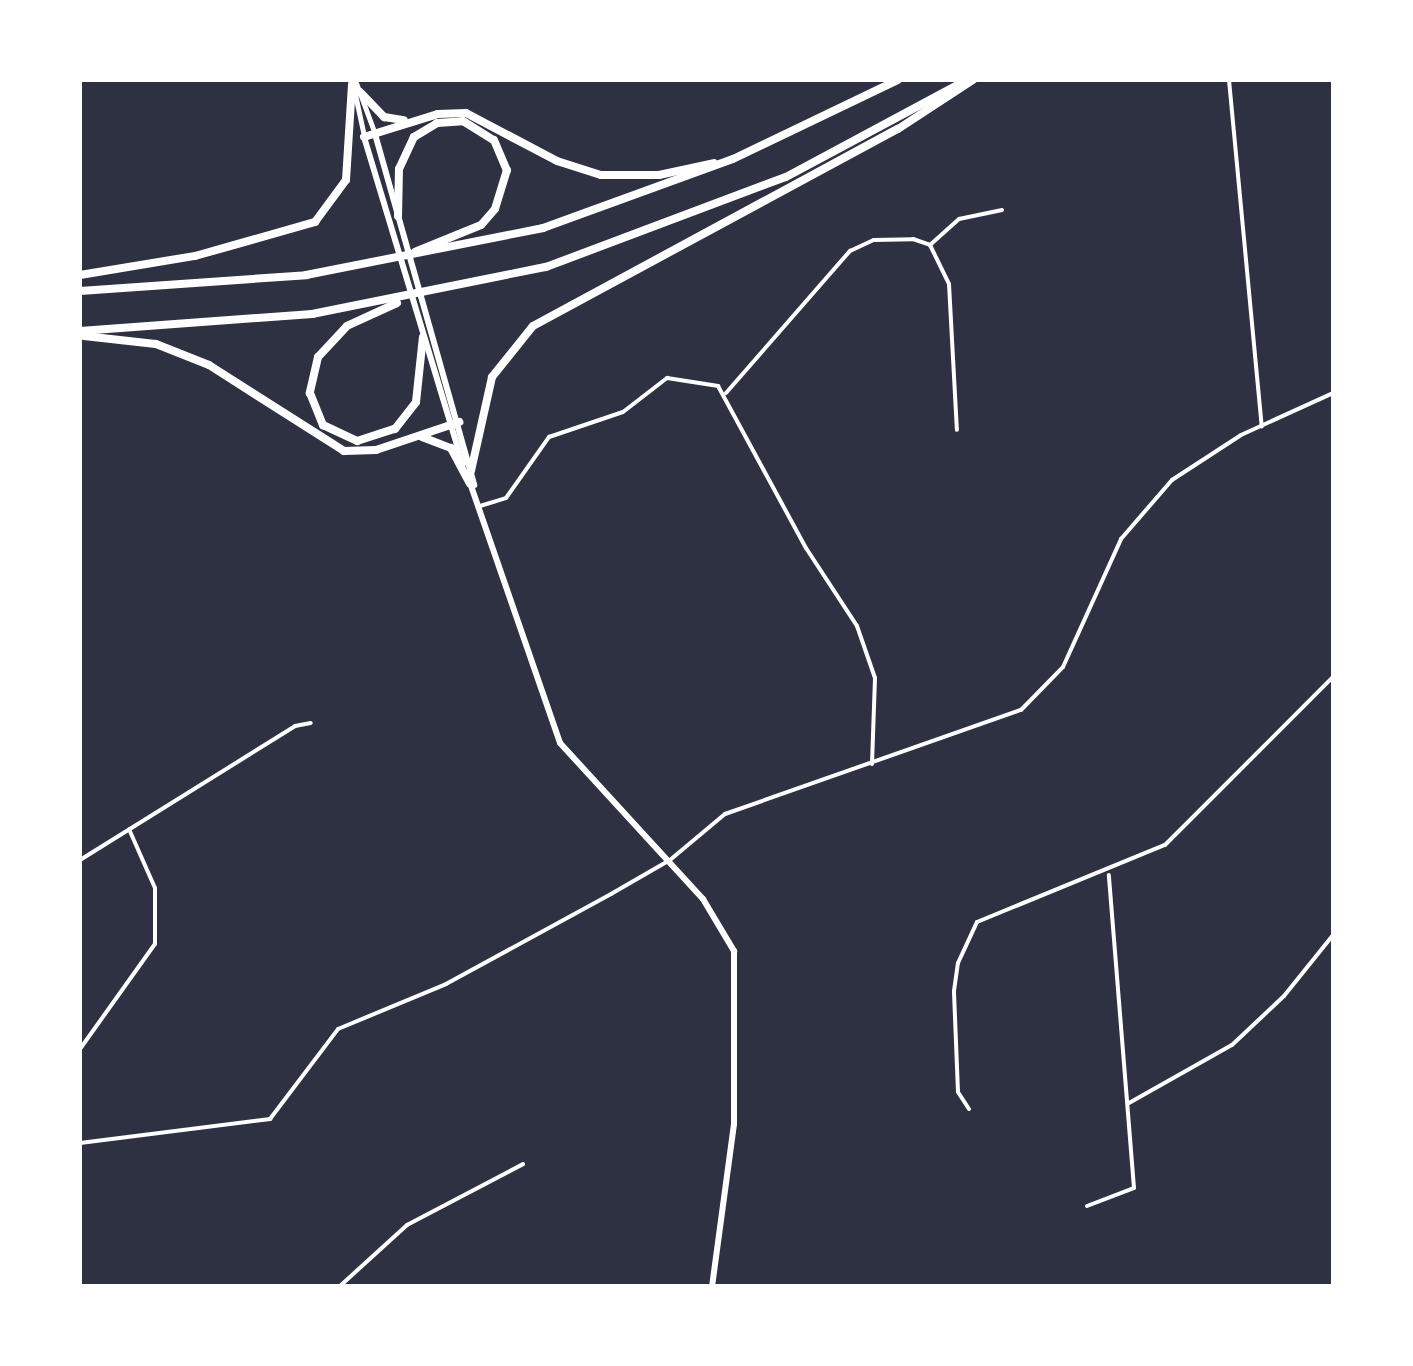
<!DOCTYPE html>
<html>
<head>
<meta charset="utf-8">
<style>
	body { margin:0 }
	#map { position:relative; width:1413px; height:1366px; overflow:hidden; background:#2d3142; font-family:"Asap Condensed",sans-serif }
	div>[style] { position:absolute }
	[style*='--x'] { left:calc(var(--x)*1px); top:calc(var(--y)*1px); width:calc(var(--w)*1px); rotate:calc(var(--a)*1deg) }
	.minor>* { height:4px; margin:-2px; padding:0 2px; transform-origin:2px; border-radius:2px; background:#fff }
	.tertiary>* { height:5px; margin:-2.5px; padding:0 2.5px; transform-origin:2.5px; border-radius:2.5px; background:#fff }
	.secondary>* { height:6px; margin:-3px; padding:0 3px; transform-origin:3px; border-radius:3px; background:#fff }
	.motorway>* { height:8px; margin:-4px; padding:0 4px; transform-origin:4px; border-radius:4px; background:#fff }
	span { translate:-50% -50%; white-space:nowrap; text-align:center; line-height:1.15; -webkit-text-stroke:10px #fff; paint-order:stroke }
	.frame { position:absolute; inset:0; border:82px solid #fff; pointer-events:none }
</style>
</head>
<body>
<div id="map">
	<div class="minor">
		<div style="--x:1229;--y:80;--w:348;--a:84.6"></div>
		<div style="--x:930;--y:245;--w:39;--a:-42"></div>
		<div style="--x:959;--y:219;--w:44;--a:-11.8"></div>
		<div style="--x:726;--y:393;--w:189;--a:-48.9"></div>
		<div style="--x:850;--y:251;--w:26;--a:-25"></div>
		<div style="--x:874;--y:240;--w:39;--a:-1"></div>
		<div style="--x:913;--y:239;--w:18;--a:19"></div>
		<div style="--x:930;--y:245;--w:43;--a:64"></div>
		<div style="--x:949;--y:284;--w:146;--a:86.9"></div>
		<div style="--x:480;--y:506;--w:27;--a:-17"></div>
		<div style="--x:506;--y:498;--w:75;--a:-54.8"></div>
		<div style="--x:549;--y:437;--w:78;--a:-18.7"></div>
		<div style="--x:623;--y:412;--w:56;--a:-37.7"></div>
		<div style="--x:667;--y:378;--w:52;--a:8.9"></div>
		<div style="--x:718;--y:386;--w:184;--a:61.5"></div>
		<div style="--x:806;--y:548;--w:93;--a:56.8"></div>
		<div style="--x:857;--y:626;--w:55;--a:70.9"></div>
		<div style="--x:875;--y:678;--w:86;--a:92"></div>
		<div style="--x:80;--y:860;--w:253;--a:-31.9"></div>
		<div style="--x:295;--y:726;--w:16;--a:-11"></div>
		<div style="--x:80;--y:1049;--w:129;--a:-54.5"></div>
		<div style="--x:155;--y:944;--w:56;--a:-90"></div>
		<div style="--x:155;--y:888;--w:64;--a:-113.8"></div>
		<div style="--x:1129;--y:1103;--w:118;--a:-29.4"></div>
		<div style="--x:1232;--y:1045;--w:71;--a:-43.3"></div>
		<div style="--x:1284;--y:996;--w:78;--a:-51.2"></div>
		<div style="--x:969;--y:1109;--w:20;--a:-123"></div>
		<div style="--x:958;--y:1092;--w:101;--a:-92.3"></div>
		<div style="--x:954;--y:991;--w:28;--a:-82"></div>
		<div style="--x:958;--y:963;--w:45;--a:-65.1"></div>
		<div style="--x:977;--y:922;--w:203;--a:-22.3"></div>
		<div style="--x:1165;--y:845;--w:238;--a:-45"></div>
		<div style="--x:80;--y:1143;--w:192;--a:-7.2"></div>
		<div style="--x:270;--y:1119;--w:113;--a:-52.9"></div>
		<div style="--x:338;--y:1029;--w:117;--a:-22.6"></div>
		<div style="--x:446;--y:984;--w:188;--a:-28.6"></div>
		<div style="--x:611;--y:894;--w:68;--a:-30"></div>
		<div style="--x:670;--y:860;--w:72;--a:-39.9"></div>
		<div style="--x:725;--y:814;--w:314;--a:-19.4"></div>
		<div style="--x:1021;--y:710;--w:60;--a:-45.7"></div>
		<div style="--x:1063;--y:667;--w:141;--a:-65.6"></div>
		<div style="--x:1121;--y:539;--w:78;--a:-49.2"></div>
		<div style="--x:1172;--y:480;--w:82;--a:-33.1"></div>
		<div style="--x:1241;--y:435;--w:101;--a:-24.5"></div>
		<div style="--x:1087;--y:1206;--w:50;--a:-21"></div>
		<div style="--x:1134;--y:1188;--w:314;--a:-94.6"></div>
		<div style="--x:340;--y:1286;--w:91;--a:-42.3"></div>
		<div style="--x:407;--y:1225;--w:131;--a:-27.7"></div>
	</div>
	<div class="tertiary">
		<div style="--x:352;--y:80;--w:57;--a:77.9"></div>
		<div style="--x:355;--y:80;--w:58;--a:69.7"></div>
	</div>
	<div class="secondary">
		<div style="--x:375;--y:134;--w:365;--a:74.2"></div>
		<div style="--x:364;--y:137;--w:342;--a:73.2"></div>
		<div style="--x:469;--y:480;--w:278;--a:70.9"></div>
		<div style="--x:560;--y:743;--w:212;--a:47.5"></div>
		<div style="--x:703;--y:899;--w:61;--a:59.2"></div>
		<div style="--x:734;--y:951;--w:173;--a:90"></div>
		<div style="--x:734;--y:1124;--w:163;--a:97.7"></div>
	</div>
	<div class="motorway">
		<div style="--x:360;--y:92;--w:35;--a:46"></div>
		<div style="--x:384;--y:117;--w:20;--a:9"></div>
		<div style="--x:364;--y:137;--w:77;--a:-17.3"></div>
		<div style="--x:438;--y:114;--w:28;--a:-2"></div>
		<div style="--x:466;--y:113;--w:103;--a:27.8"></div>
		<div style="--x:557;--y:161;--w:46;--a:17.7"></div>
		<div style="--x:601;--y:175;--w:58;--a:0"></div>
		<div style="--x:659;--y:175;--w:56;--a:-12.3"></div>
		<div style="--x:398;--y:216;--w:47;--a:-88.8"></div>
		<div style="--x:399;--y:169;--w:35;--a:-65"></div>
		<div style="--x:414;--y:137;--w:27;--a:-31"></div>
		<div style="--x:437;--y:123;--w:26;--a:-4"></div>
		<div style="--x:463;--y:121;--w:36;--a:32"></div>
		<div style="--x:494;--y:140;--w:33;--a:67"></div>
		<div style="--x:507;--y:170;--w:41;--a:107.1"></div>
		<div style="--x:495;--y:209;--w:21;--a:131"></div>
		<div style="--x:481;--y:225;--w:71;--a:157.8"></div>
		<div style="--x:80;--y:275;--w:117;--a:-9.4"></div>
		<div style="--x:195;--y:256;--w:125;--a:-15.8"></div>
		<div style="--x:315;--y:222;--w:52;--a:-53.6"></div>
		<div style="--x:346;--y:180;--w:96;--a:-86.4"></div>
		<div style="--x:80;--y:291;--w:227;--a:-4"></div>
		<div style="--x:306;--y:275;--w:242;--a:-11.2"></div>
		<div style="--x:543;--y:228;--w:202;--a:-20"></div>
		<div style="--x:733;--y:159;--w:183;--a:-25.6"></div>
		<div style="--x:397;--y:303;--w:55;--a:155.3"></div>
		<div style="--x:347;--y:326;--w:42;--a:133.1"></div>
		<div style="--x:318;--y:357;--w:37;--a:103"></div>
		<div style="--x:310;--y:393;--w:35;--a:68"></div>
		<div style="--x:323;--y:425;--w:38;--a:25"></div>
		<div style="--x:357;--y:441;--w:40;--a:-18"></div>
		<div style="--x:395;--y:429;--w:34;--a:-52"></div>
		<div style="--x:416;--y:402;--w:65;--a:-83.9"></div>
		<div style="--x:80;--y:331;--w:233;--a:-4.2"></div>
		<div style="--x:312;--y:314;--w:239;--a:-11.4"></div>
		<div style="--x:546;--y:267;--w:256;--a:-20.6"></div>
		<div style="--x:786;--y:177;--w:205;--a:-28.2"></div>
		<div style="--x:84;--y:336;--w:72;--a:6.3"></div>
		<div style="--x:156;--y:344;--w:57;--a:21.6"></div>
		<div style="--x:209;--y:365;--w:160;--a:32.5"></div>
		<div style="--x:344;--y:451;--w:32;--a:-2"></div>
		<div style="--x:376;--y:450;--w:88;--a:-18.6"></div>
		<div style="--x:422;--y:437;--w:31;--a:21"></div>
		<div style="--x:451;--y:448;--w:40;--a:62"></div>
		<div style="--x:471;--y:471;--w:96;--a:-77.4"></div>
		<div style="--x:492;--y:377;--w:65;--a:-51.2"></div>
		<div style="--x:533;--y:326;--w:415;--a:-28.4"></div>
		<div style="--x:898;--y:129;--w:90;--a:-33.2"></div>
	</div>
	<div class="frame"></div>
</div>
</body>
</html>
